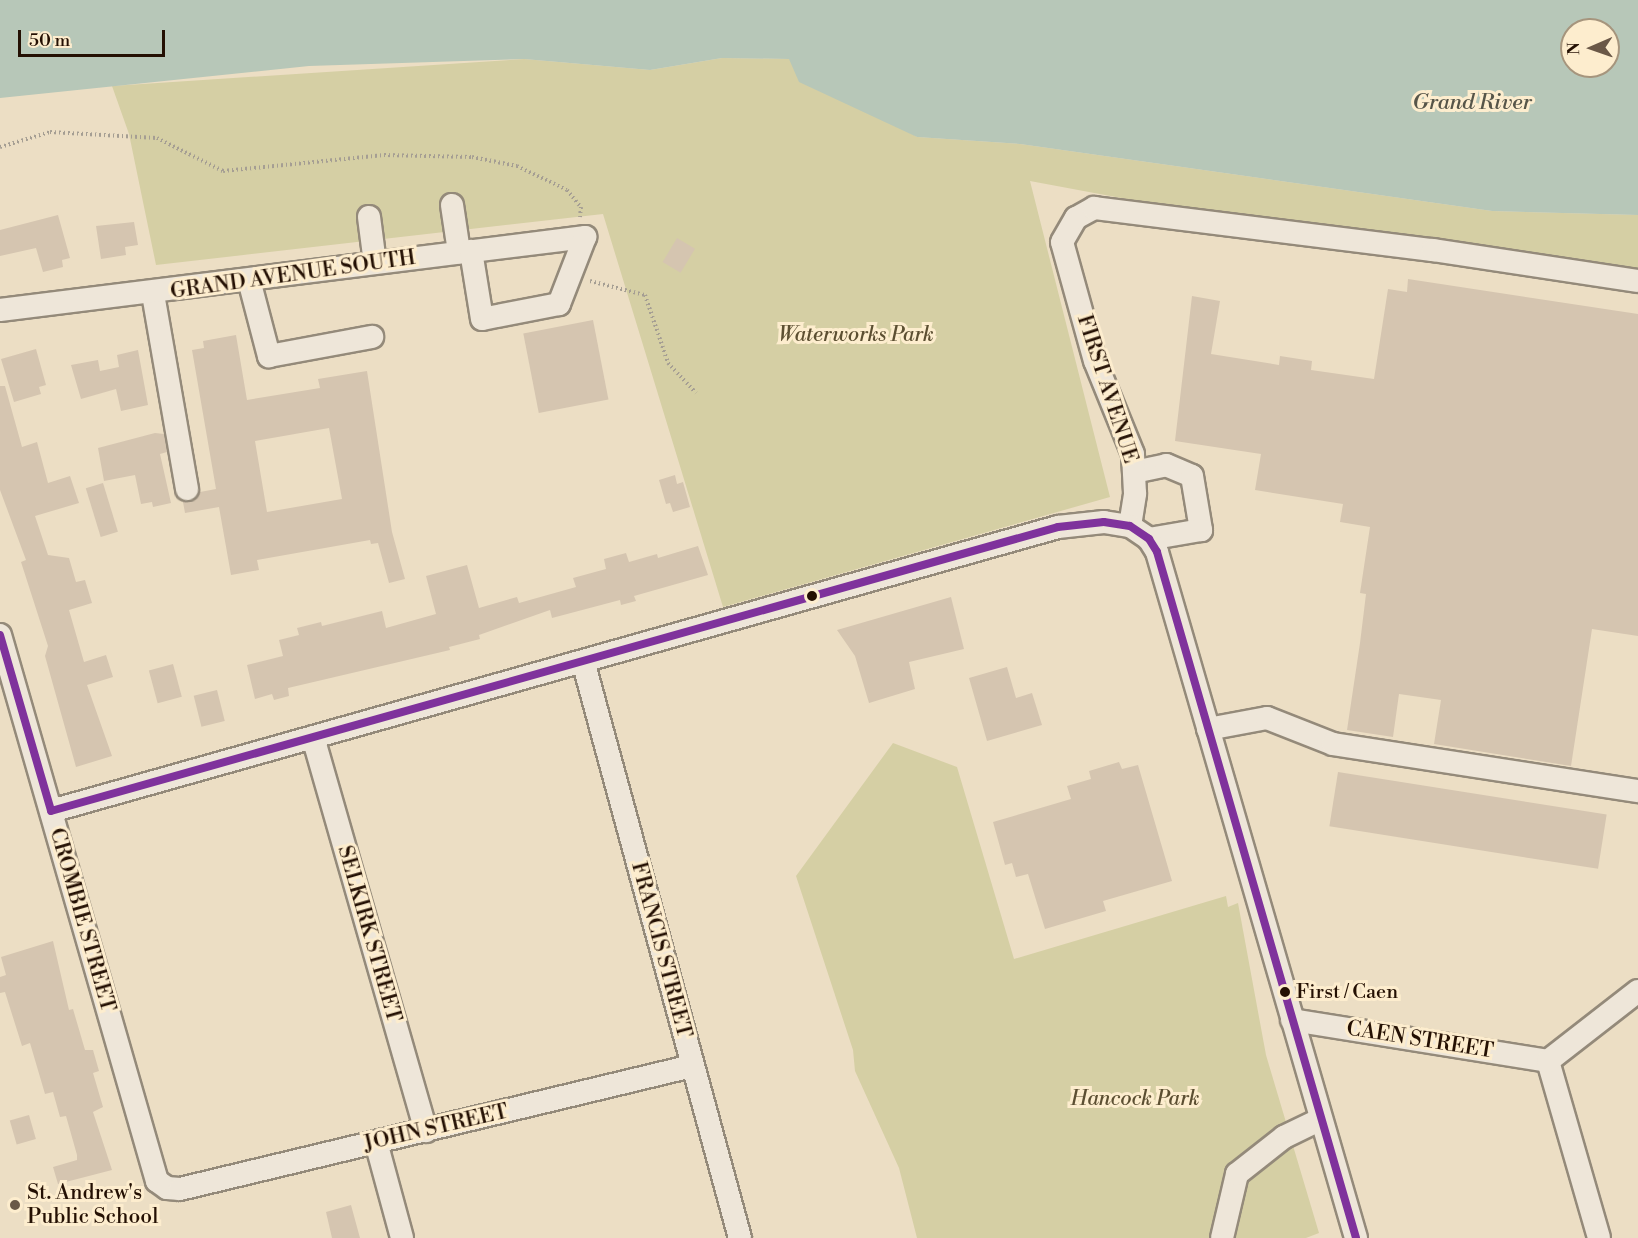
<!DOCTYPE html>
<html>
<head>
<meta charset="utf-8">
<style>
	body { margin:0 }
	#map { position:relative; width:1638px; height:1238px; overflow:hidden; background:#ecdec4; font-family:"Libre Bodoni",serif }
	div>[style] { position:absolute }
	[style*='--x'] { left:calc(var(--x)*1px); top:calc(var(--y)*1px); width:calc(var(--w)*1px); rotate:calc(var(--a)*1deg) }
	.green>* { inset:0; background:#d5cfa4 }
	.water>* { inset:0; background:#b7c7b8 }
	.building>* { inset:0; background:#d5c5b0; transform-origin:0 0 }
	.path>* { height:4px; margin-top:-2px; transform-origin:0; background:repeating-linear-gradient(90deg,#a59e93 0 1.5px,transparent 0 4.5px) }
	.roads { filter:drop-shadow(2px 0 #948a7a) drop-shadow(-2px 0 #948a7a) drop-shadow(0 2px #948a7a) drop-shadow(0 -2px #948a7a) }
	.minor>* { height:22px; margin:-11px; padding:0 11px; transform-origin:11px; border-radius:11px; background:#eee6d9 }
	.bus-1>* { height:8px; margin:-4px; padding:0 4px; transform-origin:4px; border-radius:4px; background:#7f329c }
	.dots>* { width:16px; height:16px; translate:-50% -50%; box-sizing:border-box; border:3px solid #fdedce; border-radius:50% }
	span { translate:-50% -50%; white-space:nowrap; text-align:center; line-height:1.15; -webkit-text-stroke:6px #fdedce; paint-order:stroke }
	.bus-label { font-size:20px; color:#241003 }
	.left { translate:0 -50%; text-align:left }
	.street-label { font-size:21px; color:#241003 }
	.park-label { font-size:21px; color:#5c4f32; font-style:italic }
	.poi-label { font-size:21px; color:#241003 }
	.water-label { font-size:22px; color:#565549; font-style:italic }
	.north { position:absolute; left:1560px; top:18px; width:60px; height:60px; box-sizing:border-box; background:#fdedce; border:2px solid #a6957d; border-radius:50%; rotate:268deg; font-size:16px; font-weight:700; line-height:24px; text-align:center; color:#241003 }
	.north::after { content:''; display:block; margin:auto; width:21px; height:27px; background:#6a5847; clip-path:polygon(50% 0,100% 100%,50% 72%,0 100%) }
	.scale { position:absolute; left:18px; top:30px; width:147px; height:27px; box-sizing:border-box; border:3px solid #241003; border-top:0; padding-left:8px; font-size:18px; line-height:21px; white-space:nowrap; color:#241003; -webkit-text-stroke:4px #fdedce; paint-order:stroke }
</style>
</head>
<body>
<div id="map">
	<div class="green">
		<div style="clip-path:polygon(722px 58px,789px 59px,917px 137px,1020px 144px,1492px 211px,1638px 215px,1638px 272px,1239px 220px,1030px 181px,1110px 497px,723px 607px,603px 214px,156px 265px,129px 134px,112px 86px,524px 59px,650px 70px)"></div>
		<div style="clip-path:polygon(893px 743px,957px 767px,1014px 959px,1226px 896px,1228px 907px,1238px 903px,1266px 1055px,1319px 1233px,1306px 1238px,917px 1238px,899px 1168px,855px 1071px,853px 1050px,796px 876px)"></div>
	</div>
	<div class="water">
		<div style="clip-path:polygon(evenodd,0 0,1638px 0,1638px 215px,1492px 211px,1020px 144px,917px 137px,799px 82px,789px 59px,722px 58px,650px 70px,524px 59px,309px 66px,0 98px,0 0,1572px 30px,1608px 30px,1608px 66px,1572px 66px,1572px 30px)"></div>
	</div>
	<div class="building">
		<div style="clip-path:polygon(58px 215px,70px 258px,62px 260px,63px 267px,43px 272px,36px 248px,0 256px,0 230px)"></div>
		<div style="clip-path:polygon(134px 222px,138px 245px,125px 247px,126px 255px,101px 259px,96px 226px)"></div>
		<div style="left:677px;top:238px;width:21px;height:28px;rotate:31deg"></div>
		<div style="clip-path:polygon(1408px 279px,1638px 314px,1638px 636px,1592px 629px,1571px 766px,1434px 744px,1441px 700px,1399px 694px,1393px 737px,1347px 730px,1360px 643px,1366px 594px,1360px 593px,1370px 527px,1340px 522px,1343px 504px,1255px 490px,1261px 454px,1175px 441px,1192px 296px,1220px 301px,1211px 354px,1279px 365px,1280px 356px,1312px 361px,1311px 370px,1374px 379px,1388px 289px,1407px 292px)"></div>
		<div style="left:593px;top:320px;width:81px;height:71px;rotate:79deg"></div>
		<div style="clip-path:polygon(evenodd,236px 335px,247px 400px,320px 388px,318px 379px,367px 371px,392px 532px,405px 579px,389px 583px,378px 543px,371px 544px,370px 540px,257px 560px,259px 570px,231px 575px,219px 507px,185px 513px,183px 502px,195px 500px,200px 492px,216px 489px,192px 350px,204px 348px,203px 341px,236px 335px,329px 428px,342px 499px,267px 512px,255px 441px,329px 428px)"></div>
		<div style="clip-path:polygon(36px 349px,46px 385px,39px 387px,41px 394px,14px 402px,1px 359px)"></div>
		<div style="clip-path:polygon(138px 350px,148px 405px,121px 411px,116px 389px,81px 399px,71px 365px,98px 360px,100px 371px,119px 367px,117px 355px)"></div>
		<div style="clip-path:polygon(0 386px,5px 386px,22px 447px,37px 442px,48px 483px,70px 476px,79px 503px,35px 516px,48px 555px,69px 558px,76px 582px,85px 580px,92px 603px,69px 610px,84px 662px,106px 655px,113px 677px,87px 685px,112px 756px,76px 767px,45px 656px,48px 646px,21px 562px,26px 560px,0 490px)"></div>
		<div style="clip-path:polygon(155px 433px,164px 434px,167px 452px,160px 454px,171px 503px,153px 507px,152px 502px,141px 504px,135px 475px,104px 481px,98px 448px)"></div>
		<div style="clip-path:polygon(675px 475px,677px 484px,683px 482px,690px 507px,673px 512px,670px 503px,666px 504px,659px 480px)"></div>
		<div style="left:103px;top:483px;width:51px;height:18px;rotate:73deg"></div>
		<div style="clip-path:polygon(698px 546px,708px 575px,634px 596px,636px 601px,621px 605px,620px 600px,552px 618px,550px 610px,479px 635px,480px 639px,449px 647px,450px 650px,288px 688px,289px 696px,274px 700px,272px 694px,255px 699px,247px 665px,283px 656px,279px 640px,299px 635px,297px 628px,321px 622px,322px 626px,382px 611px,386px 628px,436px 614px,426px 576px,467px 565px,479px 608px,517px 597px,519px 603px,576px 587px,573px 578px,606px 569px,604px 559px,626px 553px,629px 562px,657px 554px,658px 558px)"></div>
		<div style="clip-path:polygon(951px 597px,964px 649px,909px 662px,915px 689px,869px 703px,855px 656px,837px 630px)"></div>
		<div style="left:173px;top:664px;width:34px;height:25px;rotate:75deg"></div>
		<div style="clip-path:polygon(1007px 667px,1016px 698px,1032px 693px,1042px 725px,987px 741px,969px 678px)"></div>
		<div style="left:217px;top:690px;width:32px;height:24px;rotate:76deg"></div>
		<div style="clip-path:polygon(1119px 762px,1122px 769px,1138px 765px,1172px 881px,1103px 901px,1106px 911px,1045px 929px,1028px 874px,1016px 877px,1012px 863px,1005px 865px,993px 822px,1071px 799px,1067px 786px,1091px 779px,1089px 771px)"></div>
		<div style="left:1338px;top:772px;width:272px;height:55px;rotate:9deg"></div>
		<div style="clip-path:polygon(53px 941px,69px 1010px,73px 1009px,85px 1050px,93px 1050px,99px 1071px,93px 1073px,103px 1107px,93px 1112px,112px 1170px,58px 1184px,53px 1167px,77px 1160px,77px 1155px,66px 1116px,60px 1117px,53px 1092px,45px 1094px,30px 1043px,22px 1046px,5px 992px,0 993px,0 977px,6px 975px,1px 957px)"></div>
		<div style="left:29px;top:1115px;width:25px;height:20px;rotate:74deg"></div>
		<div style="clip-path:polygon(351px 1205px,360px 1238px,332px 1238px,326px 1212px)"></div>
	</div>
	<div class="path">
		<div style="--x:0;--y:147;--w:52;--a:-16.7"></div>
		<div style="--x:50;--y:132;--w:107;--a:3.2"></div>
		<div style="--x:157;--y:138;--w:74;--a:26.6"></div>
		<div style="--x:223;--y:171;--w:162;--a:-5.7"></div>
		<div style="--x:384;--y:155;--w:88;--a:1.3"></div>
		<div style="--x:472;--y:157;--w:46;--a:11.3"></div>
		<div style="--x:517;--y:166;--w:55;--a:25.6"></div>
		<div style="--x:567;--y:190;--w:22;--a:51"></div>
		<div style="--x:581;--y:207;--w:10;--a:96"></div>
		<div style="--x:590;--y:281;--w:57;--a:14.3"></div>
		<div style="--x:645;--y:295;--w:72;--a:71.3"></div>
		<div style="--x:668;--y:363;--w:41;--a:47"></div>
	</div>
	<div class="roads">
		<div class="minor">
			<div style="--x:452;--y:205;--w:48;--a:81.5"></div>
			<div style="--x:369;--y:217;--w:46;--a:82.6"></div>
			<div style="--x:249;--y:280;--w:79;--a:75.3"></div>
			<div style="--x:269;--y:356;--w:105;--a:-10.5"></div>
			<div style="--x:153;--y:294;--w:198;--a:80.1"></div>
			<div style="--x:0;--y:310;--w:590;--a:-7.11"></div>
			<div style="--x:585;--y:237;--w:72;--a:111.2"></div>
			<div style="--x:559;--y:304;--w:78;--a:169"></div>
			<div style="--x:482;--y:319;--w:69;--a:-99.2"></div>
			<div style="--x:1134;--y:472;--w:33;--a:-12"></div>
			<div style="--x:1166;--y:465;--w:28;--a:23"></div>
			<div style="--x:1192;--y:476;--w:55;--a:80.5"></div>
			<div style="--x:1201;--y:530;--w:53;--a:170.2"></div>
			<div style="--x:1130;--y:526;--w:33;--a:-81"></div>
			<div style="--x:1135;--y:493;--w:39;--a:-93"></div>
			<div style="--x:1133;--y:454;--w:100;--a:-112.2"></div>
			<div style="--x:1095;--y:361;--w:123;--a:-105.5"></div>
			<div style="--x:1062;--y:242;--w:28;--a:-60"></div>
			<div style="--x:1076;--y:218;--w:21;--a:-29"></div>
			<div style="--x:1094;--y:208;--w:342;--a:7.1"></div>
			<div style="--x:1433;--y:250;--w:207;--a:8.6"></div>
			<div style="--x:0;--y:635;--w:568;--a:73.96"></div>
			<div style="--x:157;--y:1181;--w:12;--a:35"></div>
			<div style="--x:167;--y:1188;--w:13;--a:4"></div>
			<div style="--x:180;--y:1189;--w:527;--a:-13.51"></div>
			<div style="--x:583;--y:661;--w:598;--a:74.78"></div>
			<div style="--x:1208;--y:729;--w:60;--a:-10.6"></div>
			<div style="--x:1267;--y:718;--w:71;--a:21.5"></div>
			<div style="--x:1333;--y:744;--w:309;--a:8.8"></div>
			<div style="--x:313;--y:737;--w:410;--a:74"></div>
			<div style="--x:51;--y:811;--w:1046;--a:-15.75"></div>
			<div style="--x:1058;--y:527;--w:46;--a:-6.2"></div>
			<div style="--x:1104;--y:522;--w:26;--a:9"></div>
			<div style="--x:1130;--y:526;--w:23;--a:34"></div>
			<div style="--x:1149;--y:539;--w:15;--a:58"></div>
			<div style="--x:1157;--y:552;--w:714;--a:73.82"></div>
			<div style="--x:1292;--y:1020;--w:259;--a:9.1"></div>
			<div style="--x:1548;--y:1061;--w:184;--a:73.9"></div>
			<div style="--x:1548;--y:1061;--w:114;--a:-37.9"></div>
			<div style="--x:376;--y:1142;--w:99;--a:74.8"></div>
			<div style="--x:1222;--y:1238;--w:66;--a:-76.8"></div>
			<div style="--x:1237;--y:1174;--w:60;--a:-38.2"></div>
			<div style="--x:1284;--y:1137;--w:41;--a:-25.9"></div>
		</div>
	</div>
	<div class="bus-1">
		<div style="--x:0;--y:635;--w:183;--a:73.8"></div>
		<div style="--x:51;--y:811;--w:1046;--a:-15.75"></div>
		<div style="--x:1058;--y:527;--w:46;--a:-6.2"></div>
		<div style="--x:1104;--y:522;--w:26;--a:9"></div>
		<div style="--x:1130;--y:526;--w:23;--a:34"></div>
		<div style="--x:1149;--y:539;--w:15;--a:58"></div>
		<div style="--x:1157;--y:552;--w:714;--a:73.82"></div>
	</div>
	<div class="dots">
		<div style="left:812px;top:596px;background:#241003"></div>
		<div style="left:1285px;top:992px;background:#241003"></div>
		<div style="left:15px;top:1205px;background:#6a5847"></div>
	</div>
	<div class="bus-label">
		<span class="left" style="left:1296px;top:992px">First / Caen</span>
	</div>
	<div class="street-label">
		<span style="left:293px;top:275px;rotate:-8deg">GRAND AVENUE SOUTH</span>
		<span style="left:1107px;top:389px;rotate:72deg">FIRST AVENUE</span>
		<span style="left:82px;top:920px;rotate:74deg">CROMBIE STREET</span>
		<span style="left:369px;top:934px;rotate:74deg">SELKIRK STREET</span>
		<span style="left:661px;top:950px;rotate:75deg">FRANCIS STREET</span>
		<span style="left:1420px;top:1040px;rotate:9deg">CAEN STREET</span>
		<span style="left:436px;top:1128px;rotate:-13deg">JOHN STREET</span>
	</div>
	<div class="park-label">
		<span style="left:856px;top:335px">Waterworks Park</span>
		<span style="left:1135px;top:1099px">Hancock Park</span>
	</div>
	<div class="poi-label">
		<span class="left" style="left:27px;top:1205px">St. Andrew's<br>Public School</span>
	</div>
	<div class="water-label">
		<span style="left:1472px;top:103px">Grand River</span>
	</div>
	<div class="north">N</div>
	<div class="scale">50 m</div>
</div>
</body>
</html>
